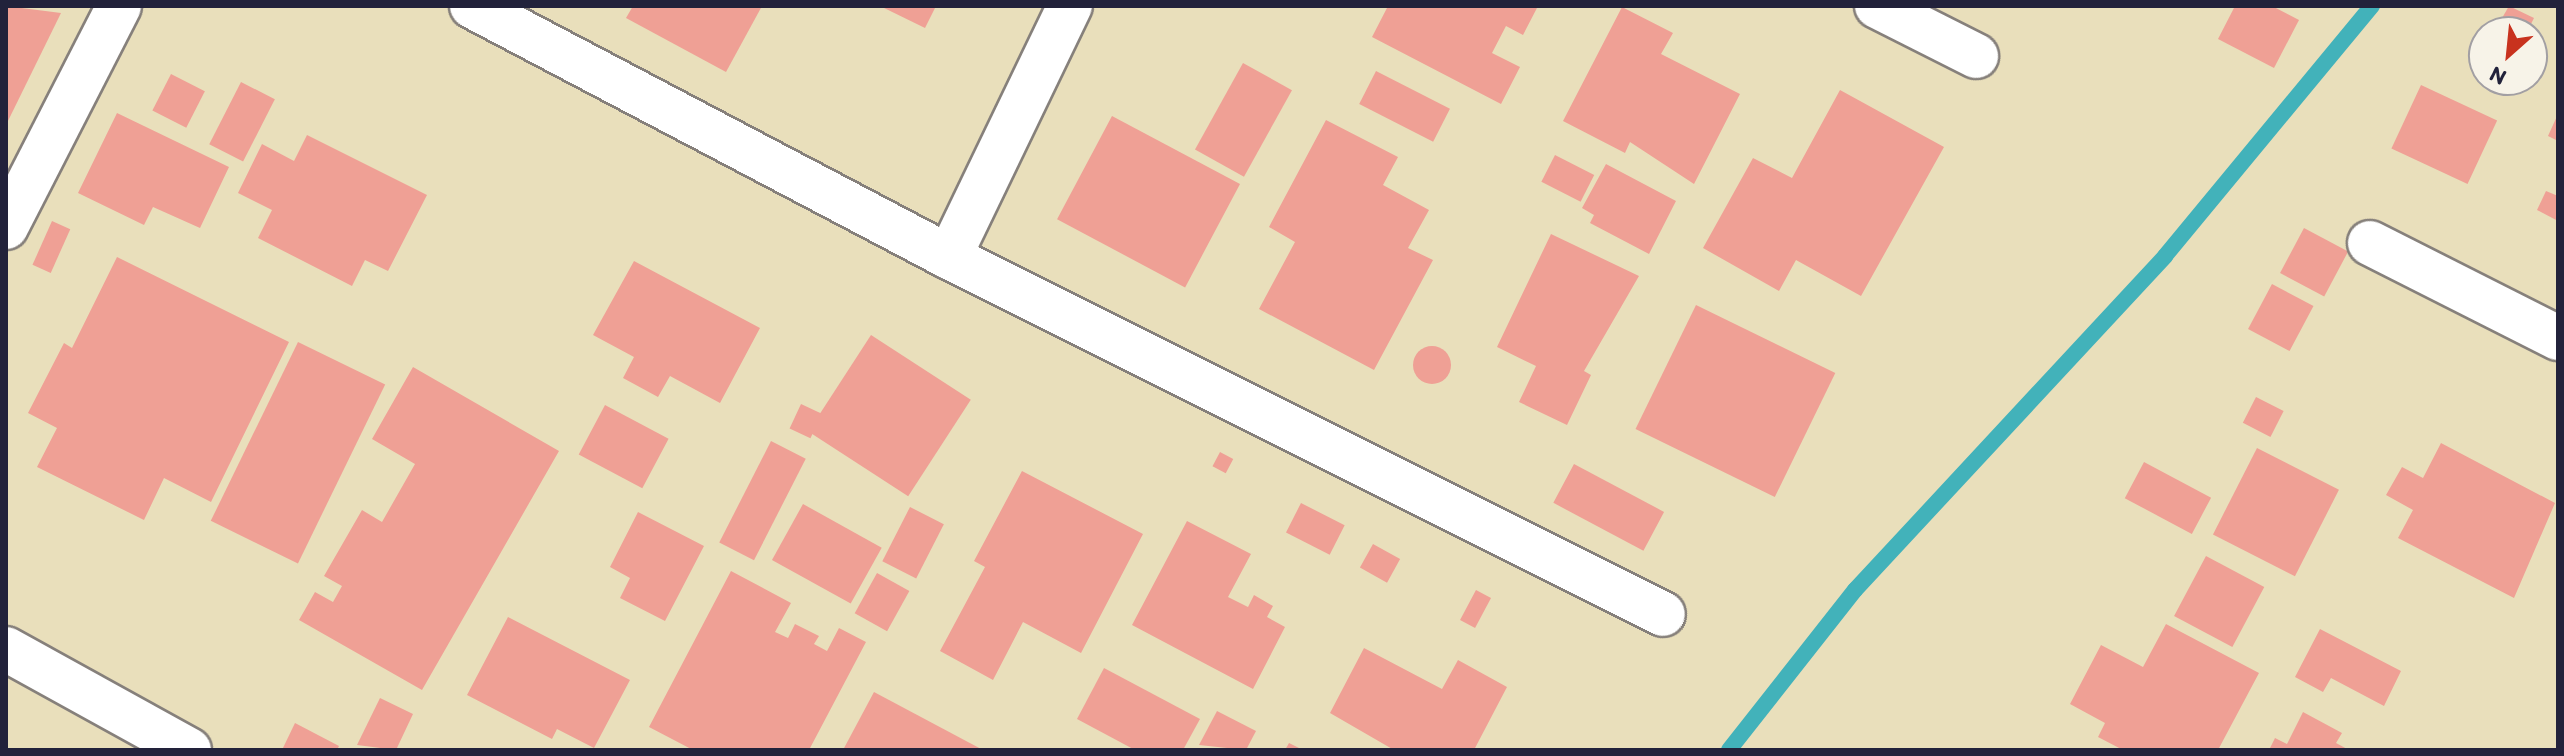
<!DOCTYPE html>
<html>
<head>
<meta charset="utf-8">
<style>
	body { margin:0 }
	#map { position:relative; width:2564px; height:756px; overflow:hidden; background:#e9dfbb; font-family:Itim,sans-serif }
	div>[style] { position:absolute }
	[style*='--x'] { left:calc(var(--x)*1px); top:calc(var(--y)*1px); width:calc(var(--w)*1px); rotate:calc(var(--a)*1deg) }
	.stream>* { height:16px; margin:-8px; padding:0 8px; transform-origin:8px; border-radius:8px; background:#42b2ba }
	.building>* { inset:0; background:#efa095; transform-origin:0 0 }
	.round { border-radius:50% }
	.roads { filter:drop-shadow(2px 0 #86807b) drop-shadow(-2px 0 #86807b) drop-shadow(0 2px #86807b) drop-shadow(0 -2px #86807b) }
	.street>* { height:44px; margin:-22px; padding:0 22px; transform-origin:22px; border-radius:22px; background:#fff }
	span { translate:-50% -50%; white-space:nowrap; text-align:center; line-height:1.15; -webkit-text-stroke:6px #f7f3e8; paint-order:stroke }
	.frame { position:absolute; inset:0; border:8px solid #22223b; pointer-events:none }
	.north { position:absolute; left:2468px; top:16px; width:80px; height:80px; box-sizing:border-box; background:#f7f3e8; border:2px solid #a29fa3; border-radius:50%; rotate:207deg; font-size:22px; font-weight:700; line-height:32px; text-align:center; color:#22223b }
	.north::after { content:''; display:block; margin:auto; width:28px; height:36px; background:#c8321e; clip-path:polygon(50% 0,100% 100%,50% 72%,0 100%) }
</style>
</head>
<body>
<div id="map">
	<div class="stream">
		<div style="--x:1729;--y:750;--w:204;--a:-51.8"></div>
		<div style="--x:1855;--y:590;--w:456;--a:-47.1"></div>
		<div style="--x:2165;--y:256;--w:325;--a:-50.4"></div>
	</div>
	<div class="building">
		<div style="clip-path:polygon(6px 6px,61px 13px,6px 125px)"></div>
		<div style="clip-path:polygon(633px 6px,762px 6px,726px 72px,626px 18px)"></div>
		<div style="clip-path:polygon(880px 6px,936px 6px,925px 28px)"></div>
		<div style="clip-path:polygon(1388px 6px,1538px 6px,1523px 35px,1506px 26px,1492px 53px,1520px 67px,1501px 104px,1372px 37px)"></div>
		<div style="clip-path:polygon(2235px 6px,2272px 6px,2299px 20px,2274px 68px,2218px 39px)"></div>
		<div style="clip-path:polygon(2509px 6px,2534px 18px,2527px 32px,2494px 32px)"></div>
		<div style="clip-path:polygon(1622px 7px,1673px 33px,1661px 54px,1740px 94px,1694px 184px,1630px 142px,1625px 153px,1563px 121px)"></div>
		<div style="left:1243px;top:63px;width:56px;height:99px;rotate:29deg"></div>
		<div style="left:1376px;top:71px;width:83px;height:37px;rotate:27deg"></div>
		<div style="left:171px;top:74px;width:38px;height:41px;rotate:27deg"></div>
		<div style="left:241px;top:82px;width:38px;height:70px;rotate:27deg"></div>
		<div style="left:2421px;top:85px;width:84px;height:70px;rotate:25deg"></div>
		<div style="clip-path:polygon(1840px 90px,1944px 147px,1861px 296px,1796px 260px,1779px 291px,1703px 248px,1753px 158px,1792px 178px)"></div>
		<div style="clip-path:polygon(117px 113px,229px 167px,200px 228px,153px 207px,144px 225px,78px 193px)"></div>
		<div style="clip-path:polygon(2558px 114px,2558px 141px,2548px 136px)"></div>
		<div style="left:1112px;top:116px;width:145px;height:117px;rotate:28deg"></div>
		<div style="clip-path:polygon(1326px 120px,1398px 157px,1383px 185px,1429px 210px,1408px 248px,1433px 260px,1374px 370px,1259px 309px,1295px 242px,1269px 227px)"></div>
		<div style="clip-path:polygon(307px 135px,427px 195px,388px 271px,365px 260px,352px 286px,258px 238px,272px 210px,238px 193px,262px 144px,294px 161px)"></div>
		<div style="left:1555px;top:155px;width:44px;height:30px;rotate:27deg"></div>
		<div style="clip-path:polygon(1606px 164px,1676px 201px,1649px 254px,1590px 223px,1594px 215px,1582px 208px)"></div>
		<div style="clip-path:polygon(2546px 191px,2558px 196px,2558px 221px,2537px 210px)"></div>
		<div style="left:52px;top:221px;width:20px;height:48px;rotate:24deg"></div>
		<div style="left:2304px;top:228px;width:50px;height:51px;rotate:28deg"></div>
		<div style="clip-path:polygon(1551px 234px,1639px 276px,1584px 371px,1591px 375px,1567px 425px,1519px 402px,1536px 366px,1497px 347px)"></div>
		<div style="clip-path:polygon(117px 257px,289px 342px,211px 502px,164px 478px,144px 520px,37px 467px,57px 428px,28px 413px,64px 343px,72px 348px)"></div>
		<div style="clip-path:polygon(634px 261px,760px 328px,720px 403px,670px 376px,658px 397px,623px 378px,634px 357px,593px 335px)"></div>
		<div style="left:2272px;top:284px;width:47px;height:51px;rotate:28deg"></div>
		<div style="left:1696px;top:305px;width:155px;height:138px;rotate:26deg"></div>
		<div style="left:871px;top:335px;width:119px;height:115px;rotate:33deg"></div>
		<div style="left:298px;top:342px;width:97px;height:199px;rotate:26deg"></div>
		<div class="round" style="left:1413px;top:346px;width:38px;height:38px"></div>
		<div style="clip-path:polygon(413px 367px,559px 451px,422px 690px,299px 620px,315px 592px,333px 602px,342px 586px,324px 576px,362px 510px,382px 522px,415px 464px,372px 439px)"></div>
		<div style="left:2256px;top:397px;width:31px;height:29px;rotate:27deg"></div>
		<div style="left:801px;top:404px;width:23px;height:27px;rotate:25deg"></div>
		<div style="left:605px;top:405px;width:72px;height:56px;rotate:28deg"></div>
		<div style="left:771px;top:441px;width:39px;height:114px;rotate:27deg"></div>
		<div style="clip-path:polygon(2441px 443px,2555px 503px,2514px 598px,2398px 538px,2413px 510px,2386px 495px,2402px 467px,2423px 478px)"></div>
		<div style="left:2257px;top:448px;width:92px;height:97px;rotate:27deg"></div>
		<div style="left:1220px;top:452px;width:15px;height:16px;rotate:28deg"></div>
		<div style="left:2144px;top:462px;width:76px;height:41px;rotate:28deg"></div>
		<div style="left:1574px;top:464px;width:102px;height:44px;rotate:28deg"></div>
		<div style="clip-path:polygon(1022px 471px,1143px 534px,1081px 653px,1023px 622px,993px 680px,940px 651px,985px 567px,974px 561px)"></div>
		<div style="left:1301px;top:503px;width:49px;height:33px;rotate:27deg"></div>
		<div style="left:803px;top:504px;width:90px;height:64px;rotate:29deg"></div>
		<div style="left:910px;top:507px;width:38px;height:61px;rotate:27deg"></div>
		<div style="clip-path:polygon(638px 512px,704px 546px,665px 621px,620px 598px,630px 578px,610px 567px)"></div>
		<div style="clip-path:polygon(1187px 521px,1251px 554px,1228px 597px,1248px 607px,1254px 595px,1273px 606px,1267px 617px,1285px 627px,1253px 689px,1132px 625px)"></div>
		<div style="left:1373px;top:544px;width:31px;height:27px;rotate:29deg"></div>
		<div style="left:2206px;top:556px;width:66px;height:68px;rotate:28deg"></div>
		<div style="clip-path:polygon(731px 571px,791px 603px,775px 632px,788px 638px,795px 624px,819px 636px,814px 644px,827px 651px,839px 628px,866px 642px,809px 750px,693px 750px,649px 727px)"></div>
		<div style="left:877px;top:573px;width:37px;height:46px;rotate:29deg"></div>
		<div style="left:1476px;top:590px;width:17px;height:34px;rotate:28deg"></div>
		<div style="clip-path:polygon(508px 617px,630px 680px,594px 748px,557px 729px,552px 739px,467px 695px)"></div>
		<div style="clip-path:polygon(2166px 624px,2259px 673px,2218px 750px,2123px 750px,2098px 737px,2105px 723px,2070px 704px,2101px 645px,2143px 667px)"></div>
		<div style="clip-path:polygon(2320px 629px,2401px 671px,2384px 706px,2331px 678px,2323px 692px,2295px 677px)"></div>
		<div style="clip-path:polygon(1364px 648px,1442px 689px,1458px 660px,1507px 687px,1474px 750px,1394px 750px,1330px 713px)"></div>
		<div style="clip-path:polygon(1104px 668px,1200px 719px,1183px 750px,1135px 750px,1077px 719px)"></div>
		<div style="clip-path:polygon(874px 692px,983px 750px,843px 750px)"></div>
		<div style="clip-path:polygon(380px 698px,413px 714px,396px 750px,357px 745px)"></div>
		<div style="clip-path:polygon(1217px 711px,1256px 731px,1246px 750px,1199px 745px)"></div>
		<div style="clip-path:polygon(2303px 712px,2342px 733px,2336px 743px,2349px 750px,2269px 750px,2275px 738px,2287px 744px)"></div>
		<div style="clip-path:polygon(295px 723px,339px 746px,337px 750px,282px 750px)"></div>
		<div style="clip-path:polygon(1289px 743px,1303px 750px,1285px 750px)"></div>
	</div>
	<div class="roads">
		<div class="street">
			<div style="--x:472;--y:6;--w:539;--a:27.75"></div>
			<div style="--x:949;--y:257;--w:798;--a:26.57"></div>
			<div style="--x:1877;--y:6;--w:111;--a:26.8"></div>
			<div style="--x:6;--y:227;--w:248;--a:-62.9"></div>
			<div style="--x:2370;--y:243;--w:211;--a:26.8"></div>
			<div style="--x:949;--y:257;--w:279;--a:-64.3"></div>
			<div style="--x:6;--y:649;--w:209;--a:28.9"></div>
		</div>
	</div>
	<div class="frame"></div>
	<div class="north">N</div>
</div>
</body>
</html>
